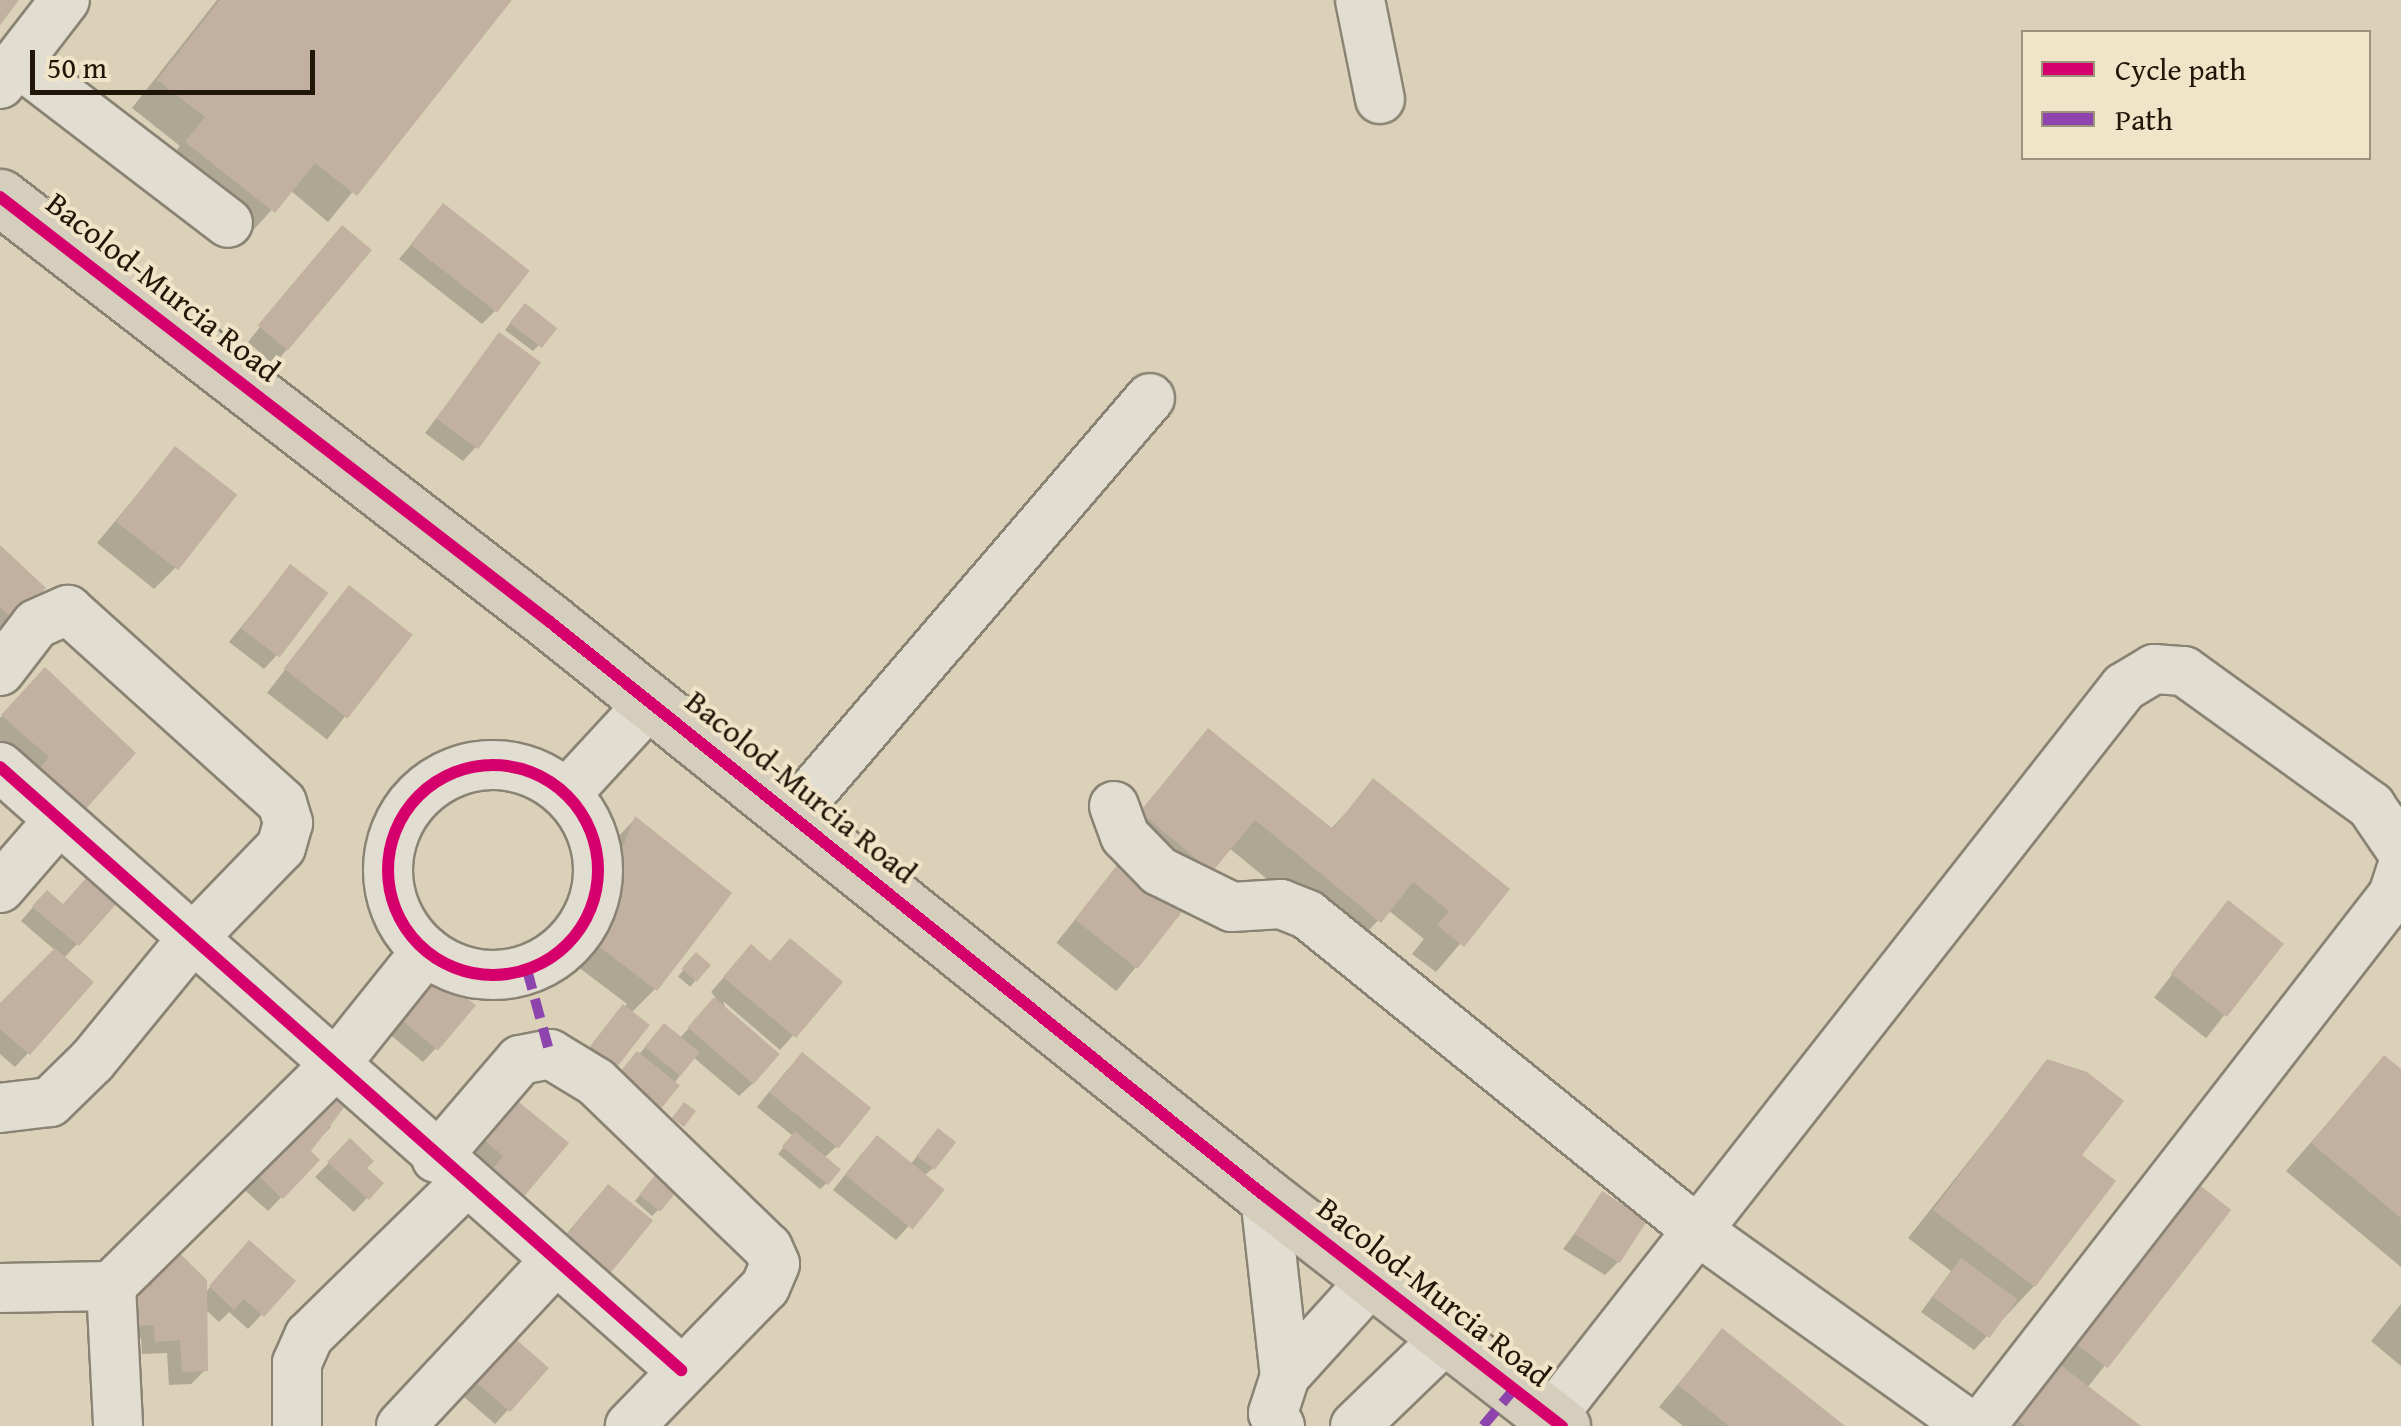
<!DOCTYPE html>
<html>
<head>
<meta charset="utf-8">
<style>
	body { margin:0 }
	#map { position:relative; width:2401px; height:1426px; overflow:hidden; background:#dad1b8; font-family:"Gentium Book Plus",serif }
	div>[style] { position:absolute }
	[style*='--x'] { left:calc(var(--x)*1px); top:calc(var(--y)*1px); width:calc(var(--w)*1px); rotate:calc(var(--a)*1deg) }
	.shadow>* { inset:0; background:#0003; transform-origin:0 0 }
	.building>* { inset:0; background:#c2b1a1; transform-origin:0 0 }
	.roads { filter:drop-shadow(2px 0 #8a8374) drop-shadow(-2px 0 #8a8374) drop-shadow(0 2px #8a8374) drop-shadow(0 -2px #8a8374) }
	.minor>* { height:48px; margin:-24px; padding:0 24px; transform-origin:24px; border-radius:24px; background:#e2ddd1 }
	.minor>.ring { margin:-24px; padding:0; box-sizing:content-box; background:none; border:48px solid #e2ddd1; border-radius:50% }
	.major>* { height:55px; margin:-27.5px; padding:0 27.5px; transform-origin:27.5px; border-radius:27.5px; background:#d6cebc }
	.quiet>* { height:10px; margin-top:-5px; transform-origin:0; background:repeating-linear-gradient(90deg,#8e44ad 0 20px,transparent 0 30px) }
	.cycleway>* { height:12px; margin:-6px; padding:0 6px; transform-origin:6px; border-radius:6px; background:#d6006c }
	.cycleway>.ring { margin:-6px; padding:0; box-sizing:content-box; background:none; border:12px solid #d6006c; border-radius:50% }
	span { translate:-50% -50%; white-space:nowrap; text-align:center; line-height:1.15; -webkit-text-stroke:8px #f0e5c8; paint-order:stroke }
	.street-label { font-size:32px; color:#211709 }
	.legend { position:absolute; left:2021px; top:30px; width:350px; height:130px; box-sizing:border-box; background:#f0e5c8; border:2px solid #9d937c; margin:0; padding:12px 18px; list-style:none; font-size:30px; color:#211709 }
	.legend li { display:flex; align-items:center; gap:20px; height:50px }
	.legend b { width:50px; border:2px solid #9d937c }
	.scale { position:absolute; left:30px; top:50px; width:285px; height:45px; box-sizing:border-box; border:5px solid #211709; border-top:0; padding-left:12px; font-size:30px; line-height:35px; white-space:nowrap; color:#211709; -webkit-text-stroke:8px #f0e5c8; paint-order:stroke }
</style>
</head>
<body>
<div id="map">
	<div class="shadow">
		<div style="clip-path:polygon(217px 0,509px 0,328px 222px,290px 190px,246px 238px,160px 171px,180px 146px,132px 108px)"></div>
		<div style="clip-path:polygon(443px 207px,496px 310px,482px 324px,399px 259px)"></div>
		<div style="clip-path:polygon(328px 242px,368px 251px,274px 365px,248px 342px)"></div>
		<div style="clip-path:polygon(519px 312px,539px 345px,533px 351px,505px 330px)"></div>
		<div style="clip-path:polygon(499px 336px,476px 447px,463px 461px,425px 433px)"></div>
		<div style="clip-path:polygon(175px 449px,175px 568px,154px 589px,97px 543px)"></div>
		<div style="clip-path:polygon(0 548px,43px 588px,0 633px)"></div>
		<div style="clip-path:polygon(290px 567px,277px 655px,264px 669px,229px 642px)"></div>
		<div style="left:349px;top:588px;width:76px;height:133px;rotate:38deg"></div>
		<div style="clip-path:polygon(25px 691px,132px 754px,19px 792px,0 753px,0 718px)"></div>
		<div style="clip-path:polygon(1208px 731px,1330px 830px,1374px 782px,1507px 889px,1436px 972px,1412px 954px,1424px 939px,1388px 910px,1352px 948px,1229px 848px,1211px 870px,1115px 841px)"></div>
		<div style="clip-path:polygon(635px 819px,655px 989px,631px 1013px,616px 1066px,602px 1080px,579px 1061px,627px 1004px,565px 957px,601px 911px,590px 903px,615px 840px)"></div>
		<div style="left:1125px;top:858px;width:77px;height:109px;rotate:39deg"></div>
		<div style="left:2228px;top:903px;width:66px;height:120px;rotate:38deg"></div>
		<div style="clip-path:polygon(33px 907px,77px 944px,63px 959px,28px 1053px,15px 1067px,0 1054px,0 1008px,56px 951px,21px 921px)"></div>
		<div style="left:696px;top:955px;width:16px;height:28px;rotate:40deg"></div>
		<div style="clip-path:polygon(738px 961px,840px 983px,780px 1050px,723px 1001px,753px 1083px,739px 1096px,693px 1057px,653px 1113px,614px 1082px,658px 1033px,679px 1039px,716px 998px,711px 992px)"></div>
		<div style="clip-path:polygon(423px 989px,436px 1048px,423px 1062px,387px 1032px)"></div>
		<div style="clip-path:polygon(2384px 1058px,2401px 1072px,2401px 1267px,2286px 1171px)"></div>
		<div style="clip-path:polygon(2048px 1061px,2079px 1156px,2034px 1286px,1974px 1350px,1921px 1312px,1951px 1271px,1908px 1238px)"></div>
		<div style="clip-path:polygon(788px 1069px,837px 1146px,824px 1158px,827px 1183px,820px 1189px,778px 1154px,793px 1136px,757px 1107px)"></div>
		<div style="clip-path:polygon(495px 1111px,519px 1198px,464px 1148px)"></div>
		<div style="clip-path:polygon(326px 1123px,331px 1127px,307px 1151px,317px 1160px,268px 1211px,238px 1184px)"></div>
		<div style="clip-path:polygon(932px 1137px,933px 1168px,924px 1176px,941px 1190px,896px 1240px,833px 1190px,863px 1152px,910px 1165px)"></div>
		<div style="clip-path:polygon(350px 1141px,364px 1168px,367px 1198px,354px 1212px,315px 1177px)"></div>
		<div style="clip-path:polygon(654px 1178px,658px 1210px,652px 1216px,635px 1201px)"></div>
		<div style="clip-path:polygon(1603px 1195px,1618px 1262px,1605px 1275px,1563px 1249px)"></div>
		<div style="clip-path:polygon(595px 1200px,649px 1221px,594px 1284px,553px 1250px)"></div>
		<div style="clip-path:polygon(2228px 1210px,2087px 1388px,2137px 1426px,1985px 1426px,2043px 1356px)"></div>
		<div style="clip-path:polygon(236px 1257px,292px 1282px,248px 1329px,229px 1312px,219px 1322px,205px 1309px,205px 1370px,191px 1384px,169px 1385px,167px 1353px,142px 1354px,141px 1338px,118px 1339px,153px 1258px,205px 1293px)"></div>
		<div style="clip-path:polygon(2401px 1304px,2401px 1366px,2371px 1341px)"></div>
		<div style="clip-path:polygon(1722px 1331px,1841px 1426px,1683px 1426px,1659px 1407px)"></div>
		<div style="clip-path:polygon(488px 1343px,546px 1369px,495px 1424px,464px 1397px,481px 1377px,474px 1372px)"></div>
	</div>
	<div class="building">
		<div style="clip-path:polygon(0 0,19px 0,0 25px)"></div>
		<div style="clip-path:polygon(220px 0,512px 0,357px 196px,315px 163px,275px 213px,185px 142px,205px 117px,157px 80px)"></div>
		<div style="left:443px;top:203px;width:110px;height:53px;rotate:38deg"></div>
		<div style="left:342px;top:225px;width:39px;height:131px;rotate:40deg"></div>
		<div style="left:525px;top:303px;width:41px;height:25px;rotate:38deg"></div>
		<div style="left:499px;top:332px;width:52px;height:107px;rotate:36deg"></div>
		<div style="left:175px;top:446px;width:79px;height:96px;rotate:38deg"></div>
		<div style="clip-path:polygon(0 545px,46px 588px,15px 621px,0 607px)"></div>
		<div style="left:290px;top:564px;width:48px;height:81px;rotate:37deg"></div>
		<div style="left:349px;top:585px;width:81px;height:106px;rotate:38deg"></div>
		<div style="clip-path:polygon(45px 667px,136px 753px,84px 811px,38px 770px,49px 757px,1px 715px)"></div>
		<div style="clip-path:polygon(1208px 728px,1333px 829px,1373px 778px,1510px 889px,1464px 947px,1437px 925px,1449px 911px,1413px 882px,1381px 923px,1255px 820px,1212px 872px,1140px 812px)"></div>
		<div style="clip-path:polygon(635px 816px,732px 893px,657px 991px,584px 935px,619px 889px,609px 881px)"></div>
		<div style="left:1125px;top:855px;width:80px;height:82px;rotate:38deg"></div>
		<div style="clip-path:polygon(88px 876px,118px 902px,79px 946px,32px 906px,47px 890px,63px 904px)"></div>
		<div style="left:2228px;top:900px;width:71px;height:93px;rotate:38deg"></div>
		<div style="clip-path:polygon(790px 938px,843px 982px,796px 1038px,723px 977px,751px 944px,770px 961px)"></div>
		<div style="clip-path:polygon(55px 948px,94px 982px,30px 1055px,0 1029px,0 1003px)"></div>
		<div style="left:696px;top:952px;width:20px;height:22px;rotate:41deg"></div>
		<div style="left:436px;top:972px;width:52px;height:59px;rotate:40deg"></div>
		<div style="left:714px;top:997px;width:87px;height:40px;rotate:41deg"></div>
		<div style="left:623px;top:1004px;width:34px;height:53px;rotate:38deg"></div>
		<div style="left:664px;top:1023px;width:46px;height:31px;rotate:39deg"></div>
		<div style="left:637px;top:1051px;width:55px;height:31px;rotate:39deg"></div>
		<div style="left:802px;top:1052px;width:89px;height:52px;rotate:39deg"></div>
		<div style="clip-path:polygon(2384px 1055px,2401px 1069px,2401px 1218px,2311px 1143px)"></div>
		<div style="clip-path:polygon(2047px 1059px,2087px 1072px,2124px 1101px,2082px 1155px,2116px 1181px,2035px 1287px,1933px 1210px)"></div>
		<div style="clip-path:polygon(327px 1087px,346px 1105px,311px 1151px,320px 1160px,283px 1199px,250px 1168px)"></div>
		<div style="clip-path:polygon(509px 1094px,569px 1143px,521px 1200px,489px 1174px,503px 1156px,476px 1133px)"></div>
		<div style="left:684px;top:1102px;width:15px;height:20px;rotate:37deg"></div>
		<div style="left:938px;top:1128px;width:23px;height:35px;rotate:38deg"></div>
		<div style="left:795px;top:1131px;width:60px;height:20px;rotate:40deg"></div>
		<div style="left:877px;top:1135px;width:87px;height:51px;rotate:39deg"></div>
		<div style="clip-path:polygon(350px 1138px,374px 1161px,367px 1168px,384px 1183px,369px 1200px,327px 1162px)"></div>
		<div style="left:660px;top:1169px;width:27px;height:33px;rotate:39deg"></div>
		<div style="left:2184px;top:1173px;width:60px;height:201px;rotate:38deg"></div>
		<div style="left:608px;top:1184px;width:58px;height:67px;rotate:39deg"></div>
		<div style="left:1602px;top:1191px;width:54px;height:51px;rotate:33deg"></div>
		<div style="clip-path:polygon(249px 1240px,296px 1281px,264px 1317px,244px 1299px,234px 1310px,209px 1286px)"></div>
		<div style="clip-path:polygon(167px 1241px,207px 1280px,208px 1371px,182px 1372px,180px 1340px,155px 1342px,154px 1325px,131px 1326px,128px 1287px,152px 1286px,151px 1266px)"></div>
		<div style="left:1961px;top:1258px;width:70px;height:48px;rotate:36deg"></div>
		<div style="clip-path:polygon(501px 1326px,549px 1368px,510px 1412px,476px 1382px,493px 1362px)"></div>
		<div style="clip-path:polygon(1722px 1328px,1845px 1426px,1729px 1426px,1678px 1385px)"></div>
		<div style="clip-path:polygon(2043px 1352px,2141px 1426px,2025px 1426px,2001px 1408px)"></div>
	</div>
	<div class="roads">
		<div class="minor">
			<div style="--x:1360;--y:0;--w:101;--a:78.6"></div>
			<div style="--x:19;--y:63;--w:263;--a:37.4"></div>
			<div style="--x:0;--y:84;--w:106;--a:-52.3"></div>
			<div style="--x:0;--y:671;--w:59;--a:-52.5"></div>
			<div style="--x:36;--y:624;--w:35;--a:-24"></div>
			<div style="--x:68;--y:610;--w:288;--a:42"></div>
			<div style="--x:282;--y:803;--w:21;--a:73"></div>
			<div style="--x:288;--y:823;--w:25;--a:106"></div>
			<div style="--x:281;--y:847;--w:128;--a:134.1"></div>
			<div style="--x:192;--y:939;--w:158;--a:129.3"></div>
			<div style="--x:92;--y:1061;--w:59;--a:135.7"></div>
			<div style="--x:50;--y:1102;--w:50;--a:173.2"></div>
			<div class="ring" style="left:388px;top:765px;width:162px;height:162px"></div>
			<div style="--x:0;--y:767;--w:910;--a:41.52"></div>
			<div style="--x:567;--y:793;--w:124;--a:-47.3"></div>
			<div style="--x:1114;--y:806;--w:32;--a:70"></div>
			<div style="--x:1125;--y:836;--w:49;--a:45.8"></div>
			<div style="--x:1159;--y:871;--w:81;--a:26.3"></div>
			<div style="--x:1232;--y:907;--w:49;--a:-3.5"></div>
			<div style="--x:1281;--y:904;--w:29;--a:22"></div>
			<div style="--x:1308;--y:915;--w:497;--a:39"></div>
			<div style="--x:1694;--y:1228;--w:340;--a:35.6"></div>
			<div style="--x:793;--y:814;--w:548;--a:-49.36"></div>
			<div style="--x:0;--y:888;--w:90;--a:-49.1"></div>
			<div style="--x:436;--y:1158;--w:129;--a:-49.4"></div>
			<div style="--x:520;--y:1060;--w:31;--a:-11"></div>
			<div style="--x:550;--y:1054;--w:54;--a:31.3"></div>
			<div style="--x:596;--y:1082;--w:239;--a:44"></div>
			<div style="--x:768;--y:1248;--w:17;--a:66"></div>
			<div style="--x:775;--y:1264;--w:25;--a:113"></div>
			<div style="--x:765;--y:1287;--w:194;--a:134.2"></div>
			<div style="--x:1265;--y:1196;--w:181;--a:83.7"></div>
			<div style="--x:1285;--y:1376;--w:39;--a:108"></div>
			<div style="--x:1273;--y:1413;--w:15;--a:62"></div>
			<div style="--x:111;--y:1286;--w:140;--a:87.1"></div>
			<div style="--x:0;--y:1288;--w:111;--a:-1"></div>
			<div style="--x:111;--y:1286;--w:312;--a:-44.6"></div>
			<div style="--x:333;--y:1067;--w:149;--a:-51.3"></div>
			<div style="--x:1285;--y:1376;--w:130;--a:-47.8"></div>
			<div style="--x:1551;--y:1417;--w:928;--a:-51.87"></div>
			<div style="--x:2124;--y:687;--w:35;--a:-31"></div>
			<div style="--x:2154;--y:669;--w:30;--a:4"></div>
			<div style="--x:2184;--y:671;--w:231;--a:35.8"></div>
			<div style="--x:2371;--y:806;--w:53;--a:55.7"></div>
			<div style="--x:297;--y:1426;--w:63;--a:-90"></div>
			<div style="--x:297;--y:1363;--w:30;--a:-66"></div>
			<div style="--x:309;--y:1336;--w:219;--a:-44.4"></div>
			<div style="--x:401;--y:1426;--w:226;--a:-47"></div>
			<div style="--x:1355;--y:1426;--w:127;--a:-44"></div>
			<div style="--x:1981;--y:1426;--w:672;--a:-52.19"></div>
			<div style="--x:2393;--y:895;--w:25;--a:-72"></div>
		</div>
		<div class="major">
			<div style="--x:0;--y:197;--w:695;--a:37.69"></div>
			<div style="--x:550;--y:622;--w:917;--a:38.76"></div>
			<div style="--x:1265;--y:1196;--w:376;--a:37.8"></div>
		</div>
	</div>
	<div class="quiet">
		<div style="--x:527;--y:970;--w:87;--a:74.7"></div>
		<div style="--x:1483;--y:1426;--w:51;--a:-49.8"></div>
	</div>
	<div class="cycleway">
		<div style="--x:0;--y:197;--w:695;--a:37.69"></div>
		<div style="--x:550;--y:622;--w:917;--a:38.76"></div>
		<div style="--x:1265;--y:1196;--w:376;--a:37.8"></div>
		<div class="ring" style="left:388px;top:765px;width:198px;height:198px"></div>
		<div style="--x:0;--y:767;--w:910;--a:41.52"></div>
	</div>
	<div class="street-label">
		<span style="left:163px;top:287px;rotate:38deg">Bacolod-Murcia Road</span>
		<span style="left:801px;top:787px;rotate:39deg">Bacolod-Murcia Road</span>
		<span style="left:1434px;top:1292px;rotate:38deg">Bacolod-Murcia Road</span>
	</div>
	<ul class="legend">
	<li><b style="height:12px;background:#d6006c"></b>Cycle path</li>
	<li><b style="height:12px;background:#8e44ad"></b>Path</li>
	</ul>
	<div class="scale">50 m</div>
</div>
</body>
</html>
